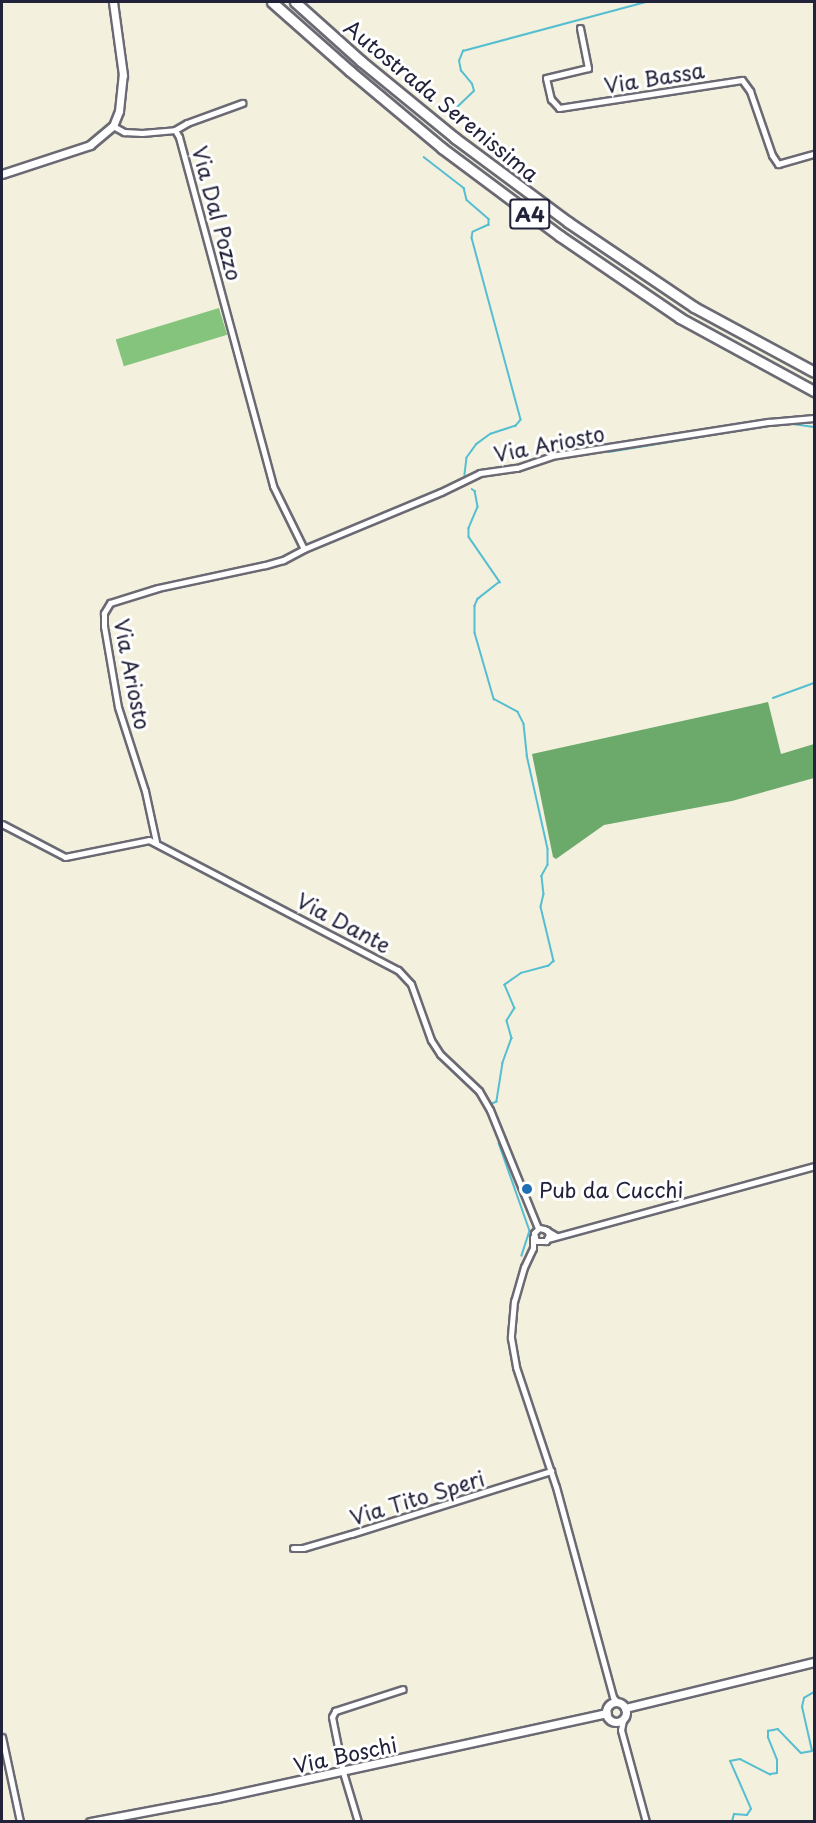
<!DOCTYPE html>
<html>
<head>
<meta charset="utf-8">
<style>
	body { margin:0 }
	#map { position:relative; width:816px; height:1823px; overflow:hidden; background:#f3f0de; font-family:"Playpen Sans",sans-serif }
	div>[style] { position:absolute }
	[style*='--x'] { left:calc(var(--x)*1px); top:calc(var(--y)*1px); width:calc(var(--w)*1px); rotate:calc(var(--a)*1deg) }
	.green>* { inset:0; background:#85c47c; transform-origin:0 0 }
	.forest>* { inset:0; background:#6caa6c }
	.stream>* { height:1.5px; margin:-0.75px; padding:0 0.75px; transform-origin:0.75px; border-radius:0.75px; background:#55bed1 }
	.roads { filter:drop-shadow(2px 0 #6b6a74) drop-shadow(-2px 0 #6b6a74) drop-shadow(0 2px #6b6a74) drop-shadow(0 -2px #6b6a74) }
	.minor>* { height:5px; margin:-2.5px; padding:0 2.5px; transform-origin:2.5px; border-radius:2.5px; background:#fff }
	.tertiary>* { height:7px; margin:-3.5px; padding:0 3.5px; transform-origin:3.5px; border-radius:3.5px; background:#fff }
	.tertiary>.ring { margin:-3.5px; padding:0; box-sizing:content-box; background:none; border:7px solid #fff; border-radius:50% }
	.motorway>* { height:9px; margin:-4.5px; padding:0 4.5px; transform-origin:4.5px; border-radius:4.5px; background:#fff }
	.dots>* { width:16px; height:16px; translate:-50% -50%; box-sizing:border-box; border:3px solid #fff; border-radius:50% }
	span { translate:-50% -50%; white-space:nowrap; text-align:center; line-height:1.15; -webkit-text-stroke:6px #fff; paint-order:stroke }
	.shield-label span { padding:2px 4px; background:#fff; border:2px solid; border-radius:4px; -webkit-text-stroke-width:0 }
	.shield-label { font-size:20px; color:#22223b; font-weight:700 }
	.street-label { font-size:21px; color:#22223b }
	.poi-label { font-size:21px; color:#22223b }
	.left { translate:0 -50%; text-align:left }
	.frame { position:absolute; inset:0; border:3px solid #22223b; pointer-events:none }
</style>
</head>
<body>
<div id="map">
	<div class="green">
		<div style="left:219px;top:308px;width:28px;height:108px;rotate:73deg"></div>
	</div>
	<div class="forest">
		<div style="clip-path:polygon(768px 702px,781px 754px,814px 744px,814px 778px,732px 801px,604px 825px,556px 859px,553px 857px,532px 754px)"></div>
	</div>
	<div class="stream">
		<div style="--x:450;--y:114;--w:33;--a:-44"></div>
		<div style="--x:474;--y:91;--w:7;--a:-106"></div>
		<div style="--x:472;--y:84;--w:17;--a:-130"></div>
		<div style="--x:461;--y:71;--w:10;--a:-101"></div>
		<div style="--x:459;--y:61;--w:11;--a:-68"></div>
		<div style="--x:463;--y:51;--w:189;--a:-15"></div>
		<div style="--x:424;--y:157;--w:51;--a:37.8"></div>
		<div style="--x:464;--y:188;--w:12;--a:76"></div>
		<div style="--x:467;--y:200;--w:29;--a:41"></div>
		<div style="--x:489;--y:219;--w:6;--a:90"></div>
		<div style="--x:489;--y:225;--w:17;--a:156"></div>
		<div style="--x:473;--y:232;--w:6;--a:99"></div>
		<div style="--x:472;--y:238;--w:188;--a:74.9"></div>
		<div style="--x:521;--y:420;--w:8;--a:130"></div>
		<div style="--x:516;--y:426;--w:26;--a:162"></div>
		<div style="--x:491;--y:434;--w:17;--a:144"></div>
		<div style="--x:477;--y:444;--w:17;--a:126"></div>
		<div style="--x:467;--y:458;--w:17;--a:97"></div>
		<div style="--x:609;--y:452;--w:179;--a:-9.3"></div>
		<div style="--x:786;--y:423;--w:28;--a:8"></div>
		<div style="--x:467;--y:482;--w:2;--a:27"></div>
		<div style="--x:472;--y:489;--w:4;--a:34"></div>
		<div style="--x:475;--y:491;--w:16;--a:79"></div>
		<div style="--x:478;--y:507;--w:23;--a:113"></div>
		<div style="--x:469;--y:528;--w:9;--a:90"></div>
		<div style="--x:469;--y:537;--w:55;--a:55.4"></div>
		<div style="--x:500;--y:582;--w:28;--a:142"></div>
		<div style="--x:478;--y:599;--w:8;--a:113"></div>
		<div style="--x:475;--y:606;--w:27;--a:90"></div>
		<div style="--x:475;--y:633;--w:69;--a:73.9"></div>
		<div style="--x:494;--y:699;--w:27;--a:28"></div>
		<div style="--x:518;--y:712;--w:13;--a:63"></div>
		<div style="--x:524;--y:724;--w:31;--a:84"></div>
		<div style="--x:527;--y:755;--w:96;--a:77.4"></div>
		<div style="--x:548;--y:849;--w:16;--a:90"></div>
		<div style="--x:548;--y:865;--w:13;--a:119"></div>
		<div style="--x:542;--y:876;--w:18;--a:84"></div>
		<div style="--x:544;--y:894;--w:13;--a:103"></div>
		<div style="--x:541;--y:907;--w:56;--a:76.5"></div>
		<div style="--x:554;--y:961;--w:7;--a:135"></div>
		<div style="--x:549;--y:966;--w:28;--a:165"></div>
		<div style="--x:522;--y:973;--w:21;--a:145"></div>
		<div style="--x:505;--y:985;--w:25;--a:67"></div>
		<div style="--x:515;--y:1008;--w:15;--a:122"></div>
		<div style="--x:507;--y:1021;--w:18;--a:74"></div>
		<div style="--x:512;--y:1038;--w:27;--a:110"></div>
		<div style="--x:503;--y:1063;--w:39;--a:99"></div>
		<div style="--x:497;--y:1102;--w:5;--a:158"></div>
		<div style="--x:492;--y:1104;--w:39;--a:67"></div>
		<div style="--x:773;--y:698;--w:44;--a:-20.1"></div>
		<div style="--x:499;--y:1143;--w:93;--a:70.6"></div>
		<div style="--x:530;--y:1231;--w:26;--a:108"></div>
		<div style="--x:732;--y:1822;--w:8;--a:-76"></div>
		<div style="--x:734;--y:1814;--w:13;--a:4"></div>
		<div style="--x:747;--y:1815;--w:7;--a:-56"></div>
		<div style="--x:751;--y:1809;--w:52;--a:-113.6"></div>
		<div style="--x:730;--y:1761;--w:10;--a:-11"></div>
		<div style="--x:740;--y:1759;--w:34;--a:27"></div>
		<div style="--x:770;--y:1774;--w:7;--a:-8"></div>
		<div style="--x:777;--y:1773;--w:13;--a:-90"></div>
		<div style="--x:777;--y:1760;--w:24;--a:-112"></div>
		<div style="--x:768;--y:1738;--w:7;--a:-90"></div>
		<div style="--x:768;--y:1731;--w:10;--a:-11"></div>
		<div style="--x:778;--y:1729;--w:33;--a:46"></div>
		<div style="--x:801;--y:1753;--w:11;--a:-10"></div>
		<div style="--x:812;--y:1751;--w:45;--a:-102.8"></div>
		<div style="--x:802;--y:1707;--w:9;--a:-77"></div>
		<div style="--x:804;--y:1698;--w:12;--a:-31"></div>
	</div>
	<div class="roads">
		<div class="minor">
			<div style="--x:580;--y:28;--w:41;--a:78.7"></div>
			<div style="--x:588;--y:68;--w:43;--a:166.6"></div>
			<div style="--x:546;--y:78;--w:22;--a:77"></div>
			<div style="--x:551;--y:99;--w:12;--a:48"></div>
			<div style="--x:559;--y:108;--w:185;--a:-8.7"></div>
			<div style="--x:742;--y:80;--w:14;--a:54"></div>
			<div style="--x:750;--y:91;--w:68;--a:71"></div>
			<div style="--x:772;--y:155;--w:11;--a:56"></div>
			<div style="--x:778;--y:164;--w:37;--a:-16"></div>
			<div style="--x:113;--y:126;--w:13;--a:29"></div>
			<div style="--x:124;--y:132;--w:18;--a:3"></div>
			<div style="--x:142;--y:133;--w:33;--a:-5"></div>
			<div style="--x:175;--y:130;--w:8;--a:60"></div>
			<div style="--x:179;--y:137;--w:361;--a:74.9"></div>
			<div style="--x:273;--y:486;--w:70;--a:63.8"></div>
			<div style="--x:304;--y:549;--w:24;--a:152"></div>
			<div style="--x:283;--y:560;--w:19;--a:164"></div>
			<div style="--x:265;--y:565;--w:109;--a:167.9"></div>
			<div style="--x:158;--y:588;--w:50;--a:162.6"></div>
			<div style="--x:110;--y:603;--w:12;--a:121"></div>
			<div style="--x:104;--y:613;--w:13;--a:90"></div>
			<div style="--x:104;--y:626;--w:82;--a:80.2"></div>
			<div style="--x:118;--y:707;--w:88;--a:72.2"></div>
			<div style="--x:145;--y:791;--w:52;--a:77.8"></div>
			<div style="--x:175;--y:130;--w:14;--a:-30"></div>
			<div style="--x:187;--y:123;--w:59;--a:-20"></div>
			<div style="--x:304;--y:549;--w:148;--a:-22.6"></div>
			<div style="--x:441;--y:492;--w:43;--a:-26"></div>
			<div style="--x:480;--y:473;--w:37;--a:-8"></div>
			<div style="--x:517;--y:468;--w:36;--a:-19"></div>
			<div style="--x:551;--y:456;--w:221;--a:-8.9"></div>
			<div style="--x:769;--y:422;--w:45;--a:-5.1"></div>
			<div style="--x:2;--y:824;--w:71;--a:27.6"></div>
			<div style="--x:65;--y:857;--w:86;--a:-11.4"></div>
			<div style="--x:149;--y:840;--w:281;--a:27.6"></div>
			<div style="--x:398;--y:970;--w:19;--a:47"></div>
			<div style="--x:411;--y:984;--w:59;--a:70.3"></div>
			<div style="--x:431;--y:1040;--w:17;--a:57"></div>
			<div style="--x:440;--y:1054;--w:54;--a:43.5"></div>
			<div style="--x:479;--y:1091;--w:22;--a:60"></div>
			<div style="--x:490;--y:1110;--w:127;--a:67.9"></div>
			<div style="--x:547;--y:1230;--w:5;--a:68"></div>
			<div style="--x:549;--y:1235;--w:7;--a:117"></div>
			<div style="--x:546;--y:1241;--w:10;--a:180"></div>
			<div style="--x:536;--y:1241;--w:8;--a:-104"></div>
			<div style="--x:534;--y:1233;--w:7;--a:-45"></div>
			<div style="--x:539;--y:1228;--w:5;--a:11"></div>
			<div style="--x:544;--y:1229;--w:14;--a:30"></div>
			<div style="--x:533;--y:1237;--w:11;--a:90"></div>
			<div style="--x:533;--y:1248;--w:21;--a:115"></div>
			<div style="--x:524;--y:1267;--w:35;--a:106"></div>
			<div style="--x:514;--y:1301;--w:37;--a:95"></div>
			<div style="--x:511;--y:1338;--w:29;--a:80"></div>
			<div style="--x:516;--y:1367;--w:126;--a:71.6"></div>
			<div style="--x:556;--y:1487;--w:218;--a:74.8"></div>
			<div style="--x:613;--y:1697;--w:8;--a:50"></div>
			<div style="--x:548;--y:1239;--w:276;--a:-15.3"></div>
			<div style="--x:293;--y:1548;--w:10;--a:0"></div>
			<div style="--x:303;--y:1548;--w:50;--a:-16.3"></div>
			<div style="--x:351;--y:1534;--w:210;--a:-17.5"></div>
			<div style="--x:623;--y:1720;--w:10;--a:101"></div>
			<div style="--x:621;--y:1730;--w:95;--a:74.8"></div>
			<div style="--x:2;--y:1737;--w:87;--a:78"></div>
			<div style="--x:358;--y:1822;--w:52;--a:-106.7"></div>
			<div style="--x:343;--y:1772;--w:56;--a:-101.3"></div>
			<div style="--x:332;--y:1717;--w:7;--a:-63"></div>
			<div style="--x:335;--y:1711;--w:71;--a:-17.9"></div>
		</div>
		<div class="tertiary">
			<div style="--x:2;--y:174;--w:93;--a:-18.2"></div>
			<div style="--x:90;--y:145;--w:30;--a:-40"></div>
			<div style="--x:113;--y:126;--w:16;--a:-68"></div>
			<div style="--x:119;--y:111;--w:36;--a:-84"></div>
			<div style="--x:123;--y:75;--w:74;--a:-97.8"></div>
			<div class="ring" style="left:606px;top:1702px;width:13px;height:13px"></div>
			<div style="--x:625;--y:1708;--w:195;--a:-13.7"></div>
			<div style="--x:90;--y:1822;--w:129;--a:-10.7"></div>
			<div style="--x:217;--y:1798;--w:399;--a:-12.3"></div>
		</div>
		<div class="motorway">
			<div style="--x:272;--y:2;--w:104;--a:41.5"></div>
			<div style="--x:350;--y:71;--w:120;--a:39.9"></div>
			<div style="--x:442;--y:148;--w:147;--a:36.7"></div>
			<div style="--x:560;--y:236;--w:145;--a:34.3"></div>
			<div style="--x:680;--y:318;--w:153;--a:28.6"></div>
			<div style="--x:295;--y:2;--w:89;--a:41.8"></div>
			<div style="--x:361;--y:61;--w:122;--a:39.3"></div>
			<div style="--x:455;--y:138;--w:141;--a:36.6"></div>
			<div style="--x:568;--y:222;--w:152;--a:34"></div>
			<div style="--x:694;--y:307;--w:136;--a:28.4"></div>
		</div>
	</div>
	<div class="dots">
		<div style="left:527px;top:1189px;background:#1f6fb2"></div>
	</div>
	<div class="shield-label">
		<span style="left:530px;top:214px">A4</span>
	</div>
	<div class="street-label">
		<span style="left:654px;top:77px;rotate:-9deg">Via Bassa</span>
		<span style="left:442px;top:100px;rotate:39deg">Autostrada Serenissima</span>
		<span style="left:218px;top:213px;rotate:75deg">Via Dal Pozzo</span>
		<span style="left:549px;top:443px;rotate:-11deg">Via Ariosto</span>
		<span style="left:133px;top:674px;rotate:79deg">Via Ariosto</span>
		<span style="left:344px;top:922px;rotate:28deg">Via Dante</span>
		<span style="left:417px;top:1497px;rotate:-17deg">Via Tito Speri</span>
		<span style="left:345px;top:1754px;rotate:-12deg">Via Boschi</span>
	</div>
	<div class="poi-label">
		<span class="left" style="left:539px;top:1189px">Pub da Cucchi</span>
	</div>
	<div class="frame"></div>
</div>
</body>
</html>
